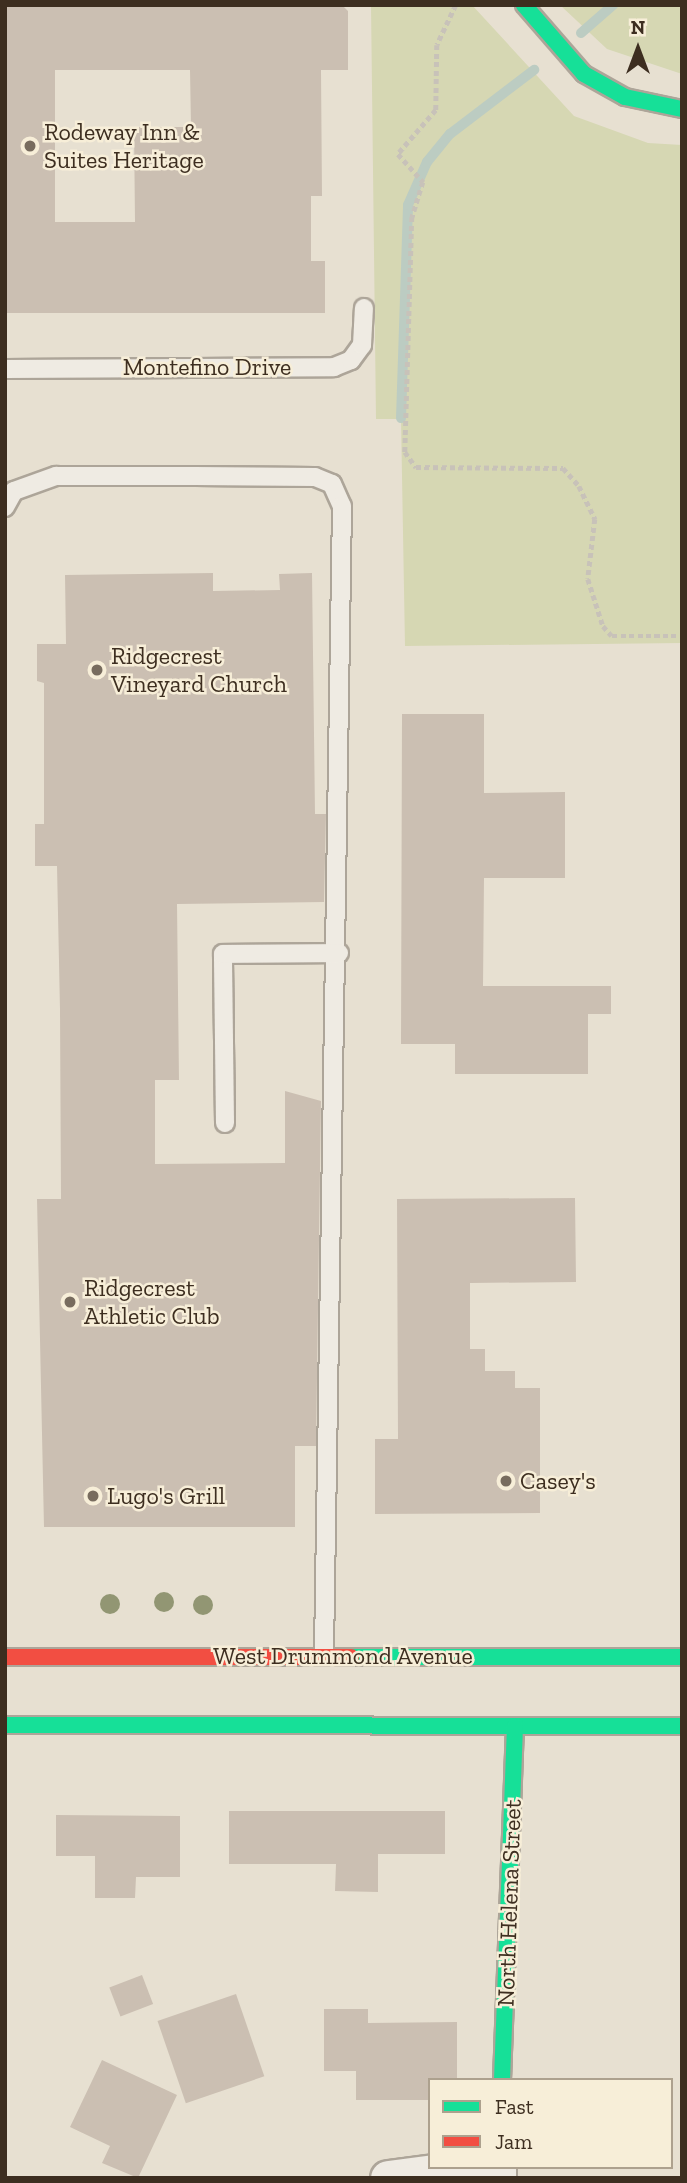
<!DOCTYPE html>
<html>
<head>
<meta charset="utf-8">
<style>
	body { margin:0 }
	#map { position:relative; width:687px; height:2183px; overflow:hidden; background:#e7e0d1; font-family:"Zilla Slab",serif }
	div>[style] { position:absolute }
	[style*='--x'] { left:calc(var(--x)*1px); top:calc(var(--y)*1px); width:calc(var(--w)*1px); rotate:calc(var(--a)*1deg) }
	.green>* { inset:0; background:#d6d7b3 }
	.stream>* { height:10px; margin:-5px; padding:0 5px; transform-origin:5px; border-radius:5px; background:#bcccc2 }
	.building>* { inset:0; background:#cbbfb2; transform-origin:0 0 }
	.path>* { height:4.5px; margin-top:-2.25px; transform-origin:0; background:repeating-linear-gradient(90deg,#c8c2b9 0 5px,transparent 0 8.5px) }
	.roads { filter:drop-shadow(2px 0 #ada599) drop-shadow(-2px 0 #ada599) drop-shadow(0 2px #ada599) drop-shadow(0 -2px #ada599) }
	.lane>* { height:18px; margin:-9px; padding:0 9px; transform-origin:9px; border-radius:9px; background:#efebe3 }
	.street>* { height:35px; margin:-17.5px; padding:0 17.5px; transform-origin:17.5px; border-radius:17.5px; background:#efebe3 }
	.fast>* { height:16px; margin:-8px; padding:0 8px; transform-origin:8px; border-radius:8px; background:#16e098 }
	.jam>* { height:16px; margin:-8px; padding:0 8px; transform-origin:8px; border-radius:8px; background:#f24e42 }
	.trees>* { width:20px; height:20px; margin:-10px; border-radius:50%; background:#929673 }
	.dots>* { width:19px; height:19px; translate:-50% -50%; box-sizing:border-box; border:4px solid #f7eed8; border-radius:50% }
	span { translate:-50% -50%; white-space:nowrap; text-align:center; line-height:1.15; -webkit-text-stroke:5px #f7eed8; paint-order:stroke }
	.poi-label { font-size:24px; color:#3d2e20 }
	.left { translate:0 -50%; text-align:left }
	.street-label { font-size:24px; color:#3d2e20 }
	.frame { position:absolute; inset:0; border:7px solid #3d2e20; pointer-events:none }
	.legend { position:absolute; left:428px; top:2078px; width:245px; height:91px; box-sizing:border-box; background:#f7eed8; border:2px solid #ada18e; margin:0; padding:9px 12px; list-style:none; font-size:21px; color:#3d2e20 }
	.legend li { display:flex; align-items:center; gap:14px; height:35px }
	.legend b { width:35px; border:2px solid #ada18e }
	.north { position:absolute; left:603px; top:14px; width:70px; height:70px; -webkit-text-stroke:5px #f7eed8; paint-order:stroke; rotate:0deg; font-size:19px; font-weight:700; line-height:28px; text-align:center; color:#3d2e20 }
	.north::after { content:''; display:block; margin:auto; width:24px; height:32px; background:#3d2e20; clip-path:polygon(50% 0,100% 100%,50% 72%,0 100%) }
</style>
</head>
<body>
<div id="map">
	<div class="green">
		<div style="clip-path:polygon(371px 5px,472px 5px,574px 116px,648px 143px,682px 145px,682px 643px,405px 646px,401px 419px,376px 419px)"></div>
		<div style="clip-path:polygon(560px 5px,682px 5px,682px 74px,607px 49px)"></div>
	</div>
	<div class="stream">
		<div style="--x:581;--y:33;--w:43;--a:-41.2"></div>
		<div style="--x:401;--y:418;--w:213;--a:-88.1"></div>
		<div style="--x:408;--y:205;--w:47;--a:-66.2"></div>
		<div style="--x:427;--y:162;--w:36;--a:-51"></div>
		<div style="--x:450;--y:134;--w:106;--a:-37.3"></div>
	</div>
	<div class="building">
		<div style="clip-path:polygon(evenodd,5px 5px,342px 5px,348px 11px,348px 70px,321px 70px,322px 196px,311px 196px,311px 261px,325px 261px,325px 313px,5px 313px,5px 5px,55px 70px,190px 70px,191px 127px,134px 127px,135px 222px,55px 222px,55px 70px)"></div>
		<div style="clip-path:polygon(213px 573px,213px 591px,280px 590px,279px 574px,312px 573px,315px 814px,326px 814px,324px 902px,177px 904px,179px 1080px,155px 1080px,155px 1164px,285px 1163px,285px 1091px,321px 1101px,316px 1446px,295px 1446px,295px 1527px,44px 1527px,37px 1199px,61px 1199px,60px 1010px,57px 866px,35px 866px,35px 824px,44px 824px,44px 683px,37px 681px,37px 644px,66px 644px,65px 575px)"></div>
		<div style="clip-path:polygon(402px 714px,484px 714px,484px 793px,565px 792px,565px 878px,484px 878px,483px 986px,611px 986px,611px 1014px,588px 1014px,588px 1074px,455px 1074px,455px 1044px,401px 1044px)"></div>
		<div style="clip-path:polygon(575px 1198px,576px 1282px,470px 1283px,470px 1349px,485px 1349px,485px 1371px,515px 1371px,515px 1388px,540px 1388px,540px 1513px,375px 1514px,375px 1439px,398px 1439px,397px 1199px)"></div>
		<div style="clip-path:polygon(229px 1811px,445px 1811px,445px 1854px,378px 1854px,378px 1892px,335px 1891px,336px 1864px,229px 1864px)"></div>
		<div style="clip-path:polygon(56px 1815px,180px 1816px,180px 1877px,136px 1877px,135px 1898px,95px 1898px,95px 1856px,56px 1856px)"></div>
		<div style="left:142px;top:1975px;width:31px;height:35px;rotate:69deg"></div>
		<div style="left:236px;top:1994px;width:87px;height:83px;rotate:71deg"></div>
		<div style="clip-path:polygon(324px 2009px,368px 2009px,368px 2023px,457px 2022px,457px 2080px,430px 2080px,430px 2100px,356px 2100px,356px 2071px,324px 2071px)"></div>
		<div style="clip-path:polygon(102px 2060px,177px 2095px,138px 2178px,102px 2163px,110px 2146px,70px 2127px)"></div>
	</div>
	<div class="path">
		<div style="--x:456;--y:5;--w:44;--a:115.4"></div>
		<div style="--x:437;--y:45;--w:65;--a:90.9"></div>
		<div style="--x:436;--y:110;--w:58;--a:130.8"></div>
		<div style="--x:398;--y:154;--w:38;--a:48"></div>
		<div style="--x:423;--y:182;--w:37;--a:107"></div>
		<div style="--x:412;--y:217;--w:235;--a:91.7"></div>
		<div style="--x:405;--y:452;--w:19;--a:54"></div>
		<div style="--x:416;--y:467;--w:147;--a:0.4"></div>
		<div style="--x:563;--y:468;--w:24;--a:48"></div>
		<div style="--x:579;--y:486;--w:37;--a:64"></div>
		<div style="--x:595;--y:519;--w:60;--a:96.7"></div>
		<div style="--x:588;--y:579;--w:49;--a:72.3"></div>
		<div style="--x:603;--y:626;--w:13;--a:48"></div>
		<div style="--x:612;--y:636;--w:70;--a:0"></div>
	</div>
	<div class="roads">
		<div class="lane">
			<div style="--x:5;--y:369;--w:329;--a:-0.3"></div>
			<div style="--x:334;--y:367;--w:18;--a:-22"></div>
			<div style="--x:351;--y:360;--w:19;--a:-54"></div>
			<div style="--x:362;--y:345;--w:37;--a:-87"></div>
			<div style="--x:5;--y:507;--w:18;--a:-61"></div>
			<div style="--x:14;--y:491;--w:45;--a:-19.7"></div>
			<div style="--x:56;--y:476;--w:139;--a:0"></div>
			<div style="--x:195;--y:476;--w:120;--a:0.5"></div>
			<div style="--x:315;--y:477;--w:18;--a:22"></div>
			<div style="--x:332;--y:484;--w:24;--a:66"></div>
			<div style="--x:342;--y:506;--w:1150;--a:90.9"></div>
			<div style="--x:225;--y:1123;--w:169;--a:-90.7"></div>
			<div style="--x:223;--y:954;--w:116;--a:-0.5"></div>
		</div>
		<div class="street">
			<div style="--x:498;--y:2167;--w:11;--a:90"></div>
			<div style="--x:388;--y:2178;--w:86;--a:-7.4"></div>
		</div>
		<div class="fast">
			<div style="--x:524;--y:5;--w:91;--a:49"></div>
			<div style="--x:584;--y:74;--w:47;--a:29.3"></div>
			<div style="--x:625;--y:97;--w:58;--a:11.9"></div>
			<div style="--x:351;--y:1657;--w:331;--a:0"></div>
			<div style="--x:5;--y:1725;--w:677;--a:0.08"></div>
			<div style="--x:502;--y:2080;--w:354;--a:-87.9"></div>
		</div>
		<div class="jam">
			<div style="--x:5;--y:1657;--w:346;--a:0"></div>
		</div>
	</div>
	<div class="trees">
		<div style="left:164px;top:1602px"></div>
		<div style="left:110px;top:1604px"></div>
		<div style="left:203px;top:1605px"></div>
	</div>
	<div class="dots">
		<div style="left:30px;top:146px;background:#786c5e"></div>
		<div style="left:97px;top:670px;background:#786c5e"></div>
		<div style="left:70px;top:1302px;background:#786c5e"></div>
		<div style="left:506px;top:1481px;background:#786c5e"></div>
		<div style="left:93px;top:1496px;background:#786c5e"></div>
	</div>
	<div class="poi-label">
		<span class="left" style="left:44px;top:146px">Rodeway Inn &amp;<br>Suites Heritage</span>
		<span class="left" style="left:111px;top:670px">Ridgecrest<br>Vineyard Church</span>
		<span class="left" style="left:84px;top:1302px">Ridgecrest<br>Athletic Club</span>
		<span class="left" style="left:520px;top:1481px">Casey's</span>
		<span class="left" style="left:107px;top:1496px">Lugo's Grill</span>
	</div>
	<div class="street-label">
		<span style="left:207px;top:367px">Montefino Drive</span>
		<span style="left:343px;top:1656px">West Drummond Avenue</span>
		<span style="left:509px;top:1903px;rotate:-88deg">North Helena Street</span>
	</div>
	<div class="frame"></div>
	<ul class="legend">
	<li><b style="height:9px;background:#16e098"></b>Fast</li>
	<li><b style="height:9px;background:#f24e42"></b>Jam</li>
	</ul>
	<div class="north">N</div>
</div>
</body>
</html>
